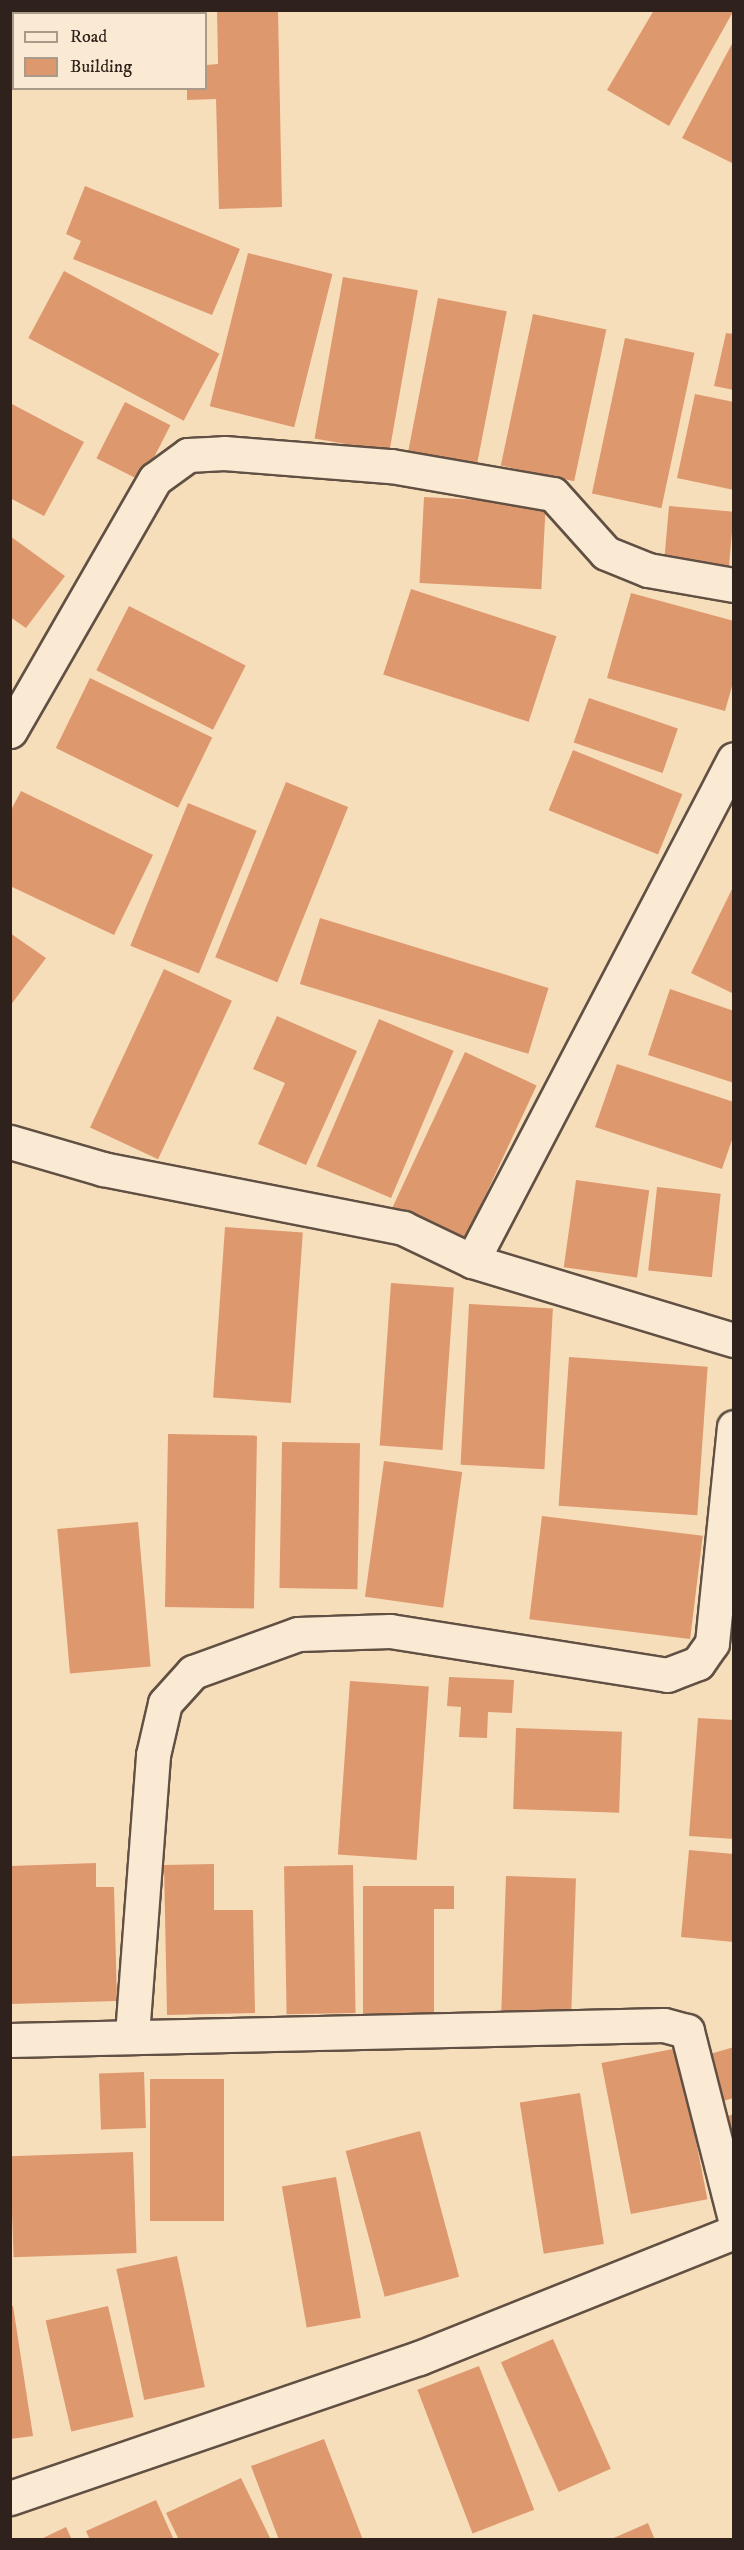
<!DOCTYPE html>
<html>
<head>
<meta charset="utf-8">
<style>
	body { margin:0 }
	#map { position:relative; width:744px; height:2550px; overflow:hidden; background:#f7debb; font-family:"IM FELL DW Pica",serif }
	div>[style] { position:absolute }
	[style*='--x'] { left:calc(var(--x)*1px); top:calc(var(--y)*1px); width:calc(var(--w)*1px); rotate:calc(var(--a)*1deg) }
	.building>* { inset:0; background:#de986e; transform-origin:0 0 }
	.roads { filter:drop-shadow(2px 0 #615043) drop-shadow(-2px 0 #615043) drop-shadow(0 2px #615043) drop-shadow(0 -2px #615043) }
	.street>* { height:33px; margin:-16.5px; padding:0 16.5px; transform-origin:16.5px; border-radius:16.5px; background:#faead3 }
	span { translate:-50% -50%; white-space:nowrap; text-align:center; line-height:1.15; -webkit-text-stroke:4.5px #faead3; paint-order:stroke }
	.frame { position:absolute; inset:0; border:12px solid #2f211b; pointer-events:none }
	.legend { position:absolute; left:12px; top:12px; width:195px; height:78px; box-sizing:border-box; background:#faead3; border:2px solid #a99a89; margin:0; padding:8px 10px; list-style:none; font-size:18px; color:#2f211b }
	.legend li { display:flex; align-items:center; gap:12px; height:30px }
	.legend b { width:30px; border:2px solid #a99a89 }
</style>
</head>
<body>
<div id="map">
	<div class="building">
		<div style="clip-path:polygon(217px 10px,278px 10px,282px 207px,219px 209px,216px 99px,187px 100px,187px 88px,206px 88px,206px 65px,218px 64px)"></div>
		<div style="clip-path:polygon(654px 10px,734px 10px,669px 126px,607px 90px)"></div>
		<div style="clip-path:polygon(734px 40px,734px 164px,682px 138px)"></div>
		<div style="clip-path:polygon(85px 186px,240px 249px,212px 315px,73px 259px,81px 241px,66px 234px)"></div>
		<div style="left:248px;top:253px;width:87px;height:158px;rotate:14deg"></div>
		<div style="left:64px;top:271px;width:176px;height:76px;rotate:28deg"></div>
		<div style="left:343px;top:277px;width:76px;height:164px;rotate:10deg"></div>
		<div style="left:438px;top:298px;width:70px;height:156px;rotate:11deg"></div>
		<div style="left:533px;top:314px;width:75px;height:155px;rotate:12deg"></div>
		<div style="clip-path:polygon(726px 333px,734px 334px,734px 390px,714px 386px)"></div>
		<div style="left:625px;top:338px;width:71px;height:159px;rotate:12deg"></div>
		<div style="clip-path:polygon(695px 394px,734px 402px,734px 490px,677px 478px)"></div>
		<div style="left:125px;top:402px;width:51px;height:63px;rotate:27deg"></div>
		<div style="clip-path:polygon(10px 403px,84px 442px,44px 516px,10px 498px)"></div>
		<div style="left:424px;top:497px;width:122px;height:86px;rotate:3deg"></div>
		<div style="left:669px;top:506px;width:65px;height:61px;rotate:5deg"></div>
		<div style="clip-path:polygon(10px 536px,65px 576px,26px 628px,10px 617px)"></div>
		<div style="left:411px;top:589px;width:153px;height:90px;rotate:18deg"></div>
		<div style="clip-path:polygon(631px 593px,734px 621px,734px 679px,725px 711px,607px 678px)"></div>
		<div style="left:129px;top:606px;width:131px;height:72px;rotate:27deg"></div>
		<div style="left:90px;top:678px;width:136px;height:78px;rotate:26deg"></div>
		<div style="left:589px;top:698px;width:94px;height:47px;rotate:19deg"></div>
		<div style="left:573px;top:750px;width:118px;height:65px;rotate:22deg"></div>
		<div style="left:286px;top:782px;width:67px;height:189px;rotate:22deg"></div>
		<div style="clip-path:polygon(21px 791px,153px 855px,114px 935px,10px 886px,10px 812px)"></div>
		<div style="left:188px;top:803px;width:74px;height:154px;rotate:22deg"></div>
		<div style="clip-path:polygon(734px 885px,734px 994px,691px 973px)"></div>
		<div style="left:320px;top:918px;width:239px;height:69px;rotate:17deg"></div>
		<div style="clip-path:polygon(10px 933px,46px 958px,10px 1006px)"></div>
		<div style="left:164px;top:969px;width:75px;height:175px;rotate:25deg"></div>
		<div style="clip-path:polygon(670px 989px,734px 1011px,734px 1083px,648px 1055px)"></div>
		<div style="clip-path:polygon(277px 1016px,357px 1051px,306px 1165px,258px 1144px,285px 1083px,253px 1069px)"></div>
		<div style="left:379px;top:1019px;width:81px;height:160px;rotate:23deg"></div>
		<div style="left:465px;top:1052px;width:79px;height:175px;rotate:25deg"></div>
		<div style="clip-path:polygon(617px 1064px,734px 1102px,734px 1134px,722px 1169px,595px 1127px)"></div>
		<div style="left:576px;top:1180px;width:74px;height:88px;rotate:8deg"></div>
		<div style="left:657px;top:1187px;width:64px;height:84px;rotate:6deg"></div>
		<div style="left:225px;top:1227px;width:78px;height:171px;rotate:4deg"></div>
		<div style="left:391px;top:1283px;width:63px;height:163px;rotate:4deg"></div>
		<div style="left:469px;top:1304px;width:84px;height:161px;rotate:3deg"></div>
		<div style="left:569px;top:1357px;width:139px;height:149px;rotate:4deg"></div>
		<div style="left:168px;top:1434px;width:89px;height:173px;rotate:1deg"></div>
		<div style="left:282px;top:1442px;width:78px;height:146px;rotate:1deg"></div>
		<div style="left:384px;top:1461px;width:79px;height:137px;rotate:8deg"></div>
		<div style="left:542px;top:1516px;width:162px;height:104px;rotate:7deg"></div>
		<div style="left:138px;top:1522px;width:145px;height:81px;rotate:85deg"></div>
		<div style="clip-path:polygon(449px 1677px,514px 1680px,512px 1713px,488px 1712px,487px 1738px,459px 1737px,461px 1707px,447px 1706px)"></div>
		<div style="left:350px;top:1681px;width:79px;height:174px;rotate:4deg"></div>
		<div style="clip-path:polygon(698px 1718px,734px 1720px,734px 1839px,689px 1836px)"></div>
		<div style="left:516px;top:1728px;width:106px;height:81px;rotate:2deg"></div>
		<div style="clip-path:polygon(689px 1850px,734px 1854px,734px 1942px,681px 1937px)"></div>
		<div style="clip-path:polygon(96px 1863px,96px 1887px,114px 1887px,117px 2001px,10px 2004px,10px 1866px)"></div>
		<div style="clip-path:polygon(214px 1864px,214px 1910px,253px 1910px,255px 2013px,167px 2015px,164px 1865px)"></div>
		<div style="left:353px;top:1865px;width:148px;height:69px;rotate:89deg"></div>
		<div style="left:506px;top:1876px;width:70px;height:137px;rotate:2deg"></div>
		<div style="clip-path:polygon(363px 1886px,454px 1886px,454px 1909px,434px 1909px,434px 2018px,363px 2018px)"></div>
		<div style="clip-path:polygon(734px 2047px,734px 2098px,723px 2101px,710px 2054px)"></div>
		<div style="left:678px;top:2048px;width:154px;height:78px;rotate:79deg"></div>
		<div style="left:144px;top:2072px;width:56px;height:45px;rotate:88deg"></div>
		<div style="left:150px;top:2079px;width:74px;height:142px"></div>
		<div style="left:580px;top:2093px;width:153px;height:61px;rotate:81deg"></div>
		<div style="clip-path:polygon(734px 2114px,734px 2150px,722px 2118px)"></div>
		<div style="left:420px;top:2131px;width:151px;height:77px;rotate:75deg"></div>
		<div style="left:133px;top:2152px;width:101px;height:123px;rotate:88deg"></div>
		<div style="left:336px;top:2177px;width:143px;height:55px;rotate:80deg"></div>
		<div style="left:177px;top:2256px;width:134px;height:62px;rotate:78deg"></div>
		<div style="clip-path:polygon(13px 2306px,33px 2436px,10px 2439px,10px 2307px)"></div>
		<div style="left:108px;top:2306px;width:114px;height:64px;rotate:77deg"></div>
		<div style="left:553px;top:2339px;width:142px;height:57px;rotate:66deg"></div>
		<div style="left:479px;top:2366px;width:154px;height:66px;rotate:69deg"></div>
		<div style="clip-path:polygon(324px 2439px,363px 2540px,279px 2540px,251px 2466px)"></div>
		<div style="clip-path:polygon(241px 2478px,271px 2540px,179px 2540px,166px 2513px)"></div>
		<div style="clip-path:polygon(156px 2500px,174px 2540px,90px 2540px,86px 2531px)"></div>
		<div style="clip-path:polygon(648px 2523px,655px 2540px,609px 2540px)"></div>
		<div style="clip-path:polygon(66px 2527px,72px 2540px,39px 2540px)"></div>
	</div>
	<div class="roads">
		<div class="street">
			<div style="--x:10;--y:731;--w:291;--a:-60.1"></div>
			<div style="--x:155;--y:479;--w:41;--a:-36"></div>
			<div style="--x:188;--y:455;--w:36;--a:-3"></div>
			<div style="--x:224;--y:453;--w:168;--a:4.5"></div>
			<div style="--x:391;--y:466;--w:164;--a:9.8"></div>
			<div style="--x:553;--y:494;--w:79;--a:48.1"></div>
			<div style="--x:606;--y:553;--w:45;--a:22"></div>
			<div style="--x:648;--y:570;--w:87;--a:9.9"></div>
			<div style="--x:10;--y:1142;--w:97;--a:16.2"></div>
			<div style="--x:103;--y:1169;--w:306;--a:11.1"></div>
			<div style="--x:403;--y:1228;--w:76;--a:25.6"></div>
			<div style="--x:472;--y:1261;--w:274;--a:16.8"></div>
			<div style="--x:472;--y:1261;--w:566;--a:-62.44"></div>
			<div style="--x:132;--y:2035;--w:281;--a:-85.7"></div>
			<div style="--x:153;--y:1755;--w:53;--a:-77"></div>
			<div style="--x:165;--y:1703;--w:42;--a:-47.9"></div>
			<div style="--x:193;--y:1672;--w:112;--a:-19.9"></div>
			<div style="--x:298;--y:1634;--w:92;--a:-1.9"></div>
			<div style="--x:390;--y:1631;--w:280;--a:9"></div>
			<div style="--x:667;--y:1675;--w:33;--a:-21"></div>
			<div style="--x:698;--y:1663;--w:24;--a:-55"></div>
			<div style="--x:712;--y:1643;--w:217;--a:-84.2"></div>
			<div style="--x:10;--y:2040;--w:654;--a:-1.31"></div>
			<div style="--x:664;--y:2025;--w:24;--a:15"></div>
			<div style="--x:687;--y:2031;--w:190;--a:75.7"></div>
			<div style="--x:10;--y:2498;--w:432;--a:-18.9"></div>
			<div style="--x:419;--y:2358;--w:339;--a:-21.8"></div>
		</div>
	</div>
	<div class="frame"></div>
	<ul class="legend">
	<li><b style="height:8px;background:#faead3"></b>Road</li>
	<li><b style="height:16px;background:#de986e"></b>Building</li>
	</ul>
</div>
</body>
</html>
